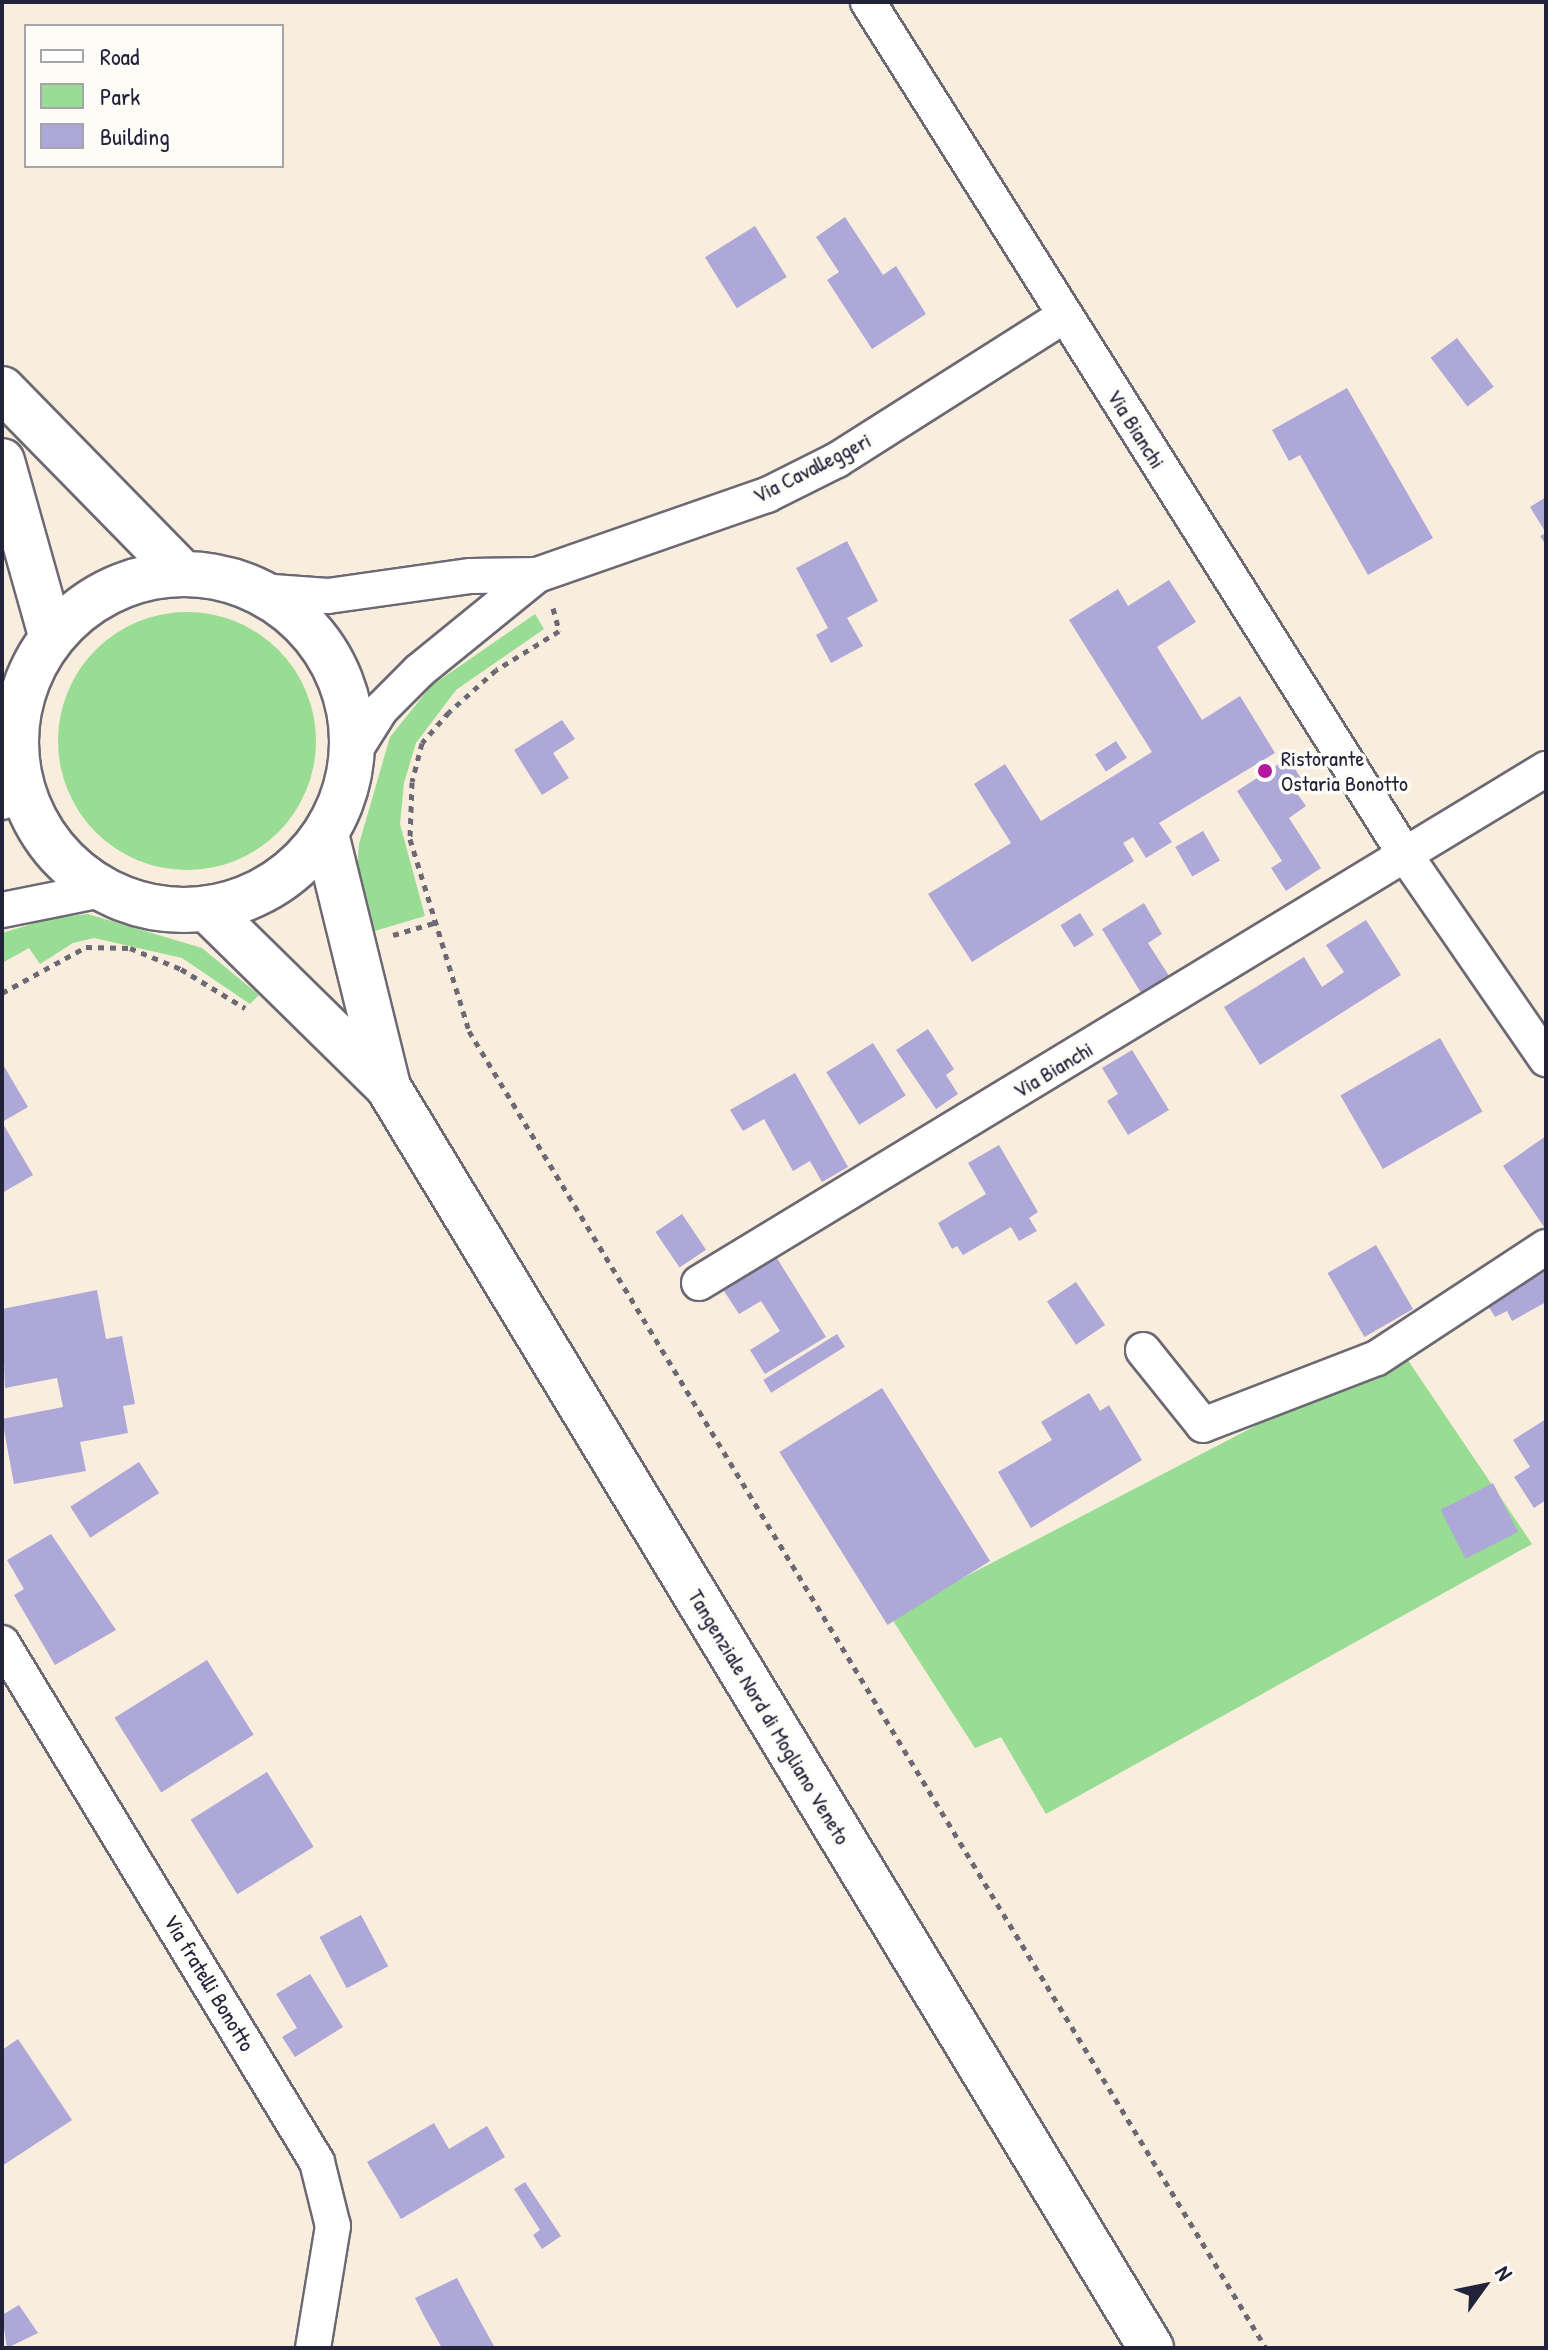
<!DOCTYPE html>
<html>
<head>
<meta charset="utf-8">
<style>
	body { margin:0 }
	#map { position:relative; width:1548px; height:2350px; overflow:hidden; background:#f9eddd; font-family:"Patrick Hand",sans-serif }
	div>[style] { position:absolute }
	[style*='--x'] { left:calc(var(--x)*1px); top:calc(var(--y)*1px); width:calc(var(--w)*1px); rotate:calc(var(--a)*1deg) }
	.green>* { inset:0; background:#99dc94 }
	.round { border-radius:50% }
	.building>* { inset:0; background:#aea8d8; transform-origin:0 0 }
	.path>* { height:5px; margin-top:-2.5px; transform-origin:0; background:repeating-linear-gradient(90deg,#6d6974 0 6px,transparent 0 12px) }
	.roads { filter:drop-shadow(2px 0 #6d6974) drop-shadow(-2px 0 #6d6974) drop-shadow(0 2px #6d6974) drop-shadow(0 -2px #6d6974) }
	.minor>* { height:34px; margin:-17px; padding:0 17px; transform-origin:17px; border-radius:17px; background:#fff }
	.secondary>* { height:44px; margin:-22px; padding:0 22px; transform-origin:22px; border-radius:22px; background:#fff }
	.secondary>.ring { margin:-22px; padding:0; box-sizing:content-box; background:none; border:44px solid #fff; border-radius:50% }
	.dots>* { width:22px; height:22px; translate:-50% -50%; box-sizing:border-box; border:4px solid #fdfcf7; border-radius:50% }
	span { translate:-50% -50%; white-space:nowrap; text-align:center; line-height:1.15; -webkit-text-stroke:7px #fdfcf7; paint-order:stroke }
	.street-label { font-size:22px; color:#22223b }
	.poi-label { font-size:22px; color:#22223b }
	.left { translate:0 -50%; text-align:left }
	.frame { position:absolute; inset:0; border:4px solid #22223b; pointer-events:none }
	.legend { position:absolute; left:24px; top:24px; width:260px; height:144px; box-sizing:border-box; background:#fdfcf7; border:2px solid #a5a5ac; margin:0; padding:10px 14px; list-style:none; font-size:24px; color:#22223b }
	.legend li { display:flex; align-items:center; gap:16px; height:40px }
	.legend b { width:40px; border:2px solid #a5a5ac }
	.north { position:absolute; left:1444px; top:2246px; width:80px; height:80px; -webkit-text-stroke:6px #fdfcf7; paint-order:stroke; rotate:57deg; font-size:22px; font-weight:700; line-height:32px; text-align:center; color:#22223b }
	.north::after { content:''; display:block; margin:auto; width:28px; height:36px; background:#22223b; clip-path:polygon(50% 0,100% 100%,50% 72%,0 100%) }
</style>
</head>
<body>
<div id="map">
	<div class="green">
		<div class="round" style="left:58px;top:612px;width:258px;height:258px"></div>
		<div style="clip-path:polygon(535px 614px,544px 629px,456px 690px,416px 743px,404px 783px,400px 824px,425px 916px,368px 933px,356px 885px,359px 844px,390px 737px,431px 686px)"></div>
		<div style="clip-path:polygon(88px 914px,202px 948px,259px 995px,250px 1004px,182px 958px,94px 938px,73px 943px,40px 964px,29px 948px,2px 963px,2px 933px,52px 918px)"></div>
		<div style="clip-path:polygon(1401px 1350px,1532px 1544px,1046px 1814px,1001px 1737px,975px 1748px,890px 1616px)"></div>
	</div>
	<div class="building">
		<div style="clip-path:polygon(845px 217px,883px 275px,896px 266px,926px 314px,872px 349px,827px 280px,839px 272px,816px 237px)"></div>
		<div style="left:755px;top:226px;width:60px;height:59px;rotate:58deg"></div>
		<div style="left:1457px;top:338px;width:61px;height:33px;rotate:53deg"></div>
		<div style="clip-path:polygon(1347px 388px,1433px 538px,1368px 575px,1300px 455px,1289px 461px,1272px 430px)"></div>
		<div style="clip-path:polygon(1546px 497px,1546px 545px,1540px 536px,1546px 533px,1530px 507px)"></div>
		<div style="clip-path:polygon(847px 541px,878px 601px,847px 618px,863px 646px,831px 663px,816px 635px,828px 628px,796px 568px)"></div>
		<div style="clip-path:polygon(1169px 580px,1196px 622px,1157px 647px,1202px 720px,1240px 696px,1275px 753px,1159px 823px,1172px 842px,1146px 858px,1133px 837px,1123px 843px,1134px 861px,972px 962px,928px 894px,1011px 843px,974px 784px,1005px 764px,1041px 821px,1152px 752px,1069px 620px,1118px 589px,1128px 606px)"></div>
		<div style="clip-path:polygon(562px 720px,575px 739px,553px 753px,569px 778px,542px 795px,514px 750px)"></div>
		<div style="left:1116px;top:741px;width:20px;height:25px;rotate:57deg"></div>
		<div style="clip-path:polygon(1288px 758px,1306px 786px,1296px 792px,1306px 806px,1289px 818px,1321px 868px,1286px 891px,1271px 868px,1282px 861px,1237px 791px)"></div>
		<div style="left:1203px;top:831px;width:34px;height:32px;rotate:60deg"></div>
		<div style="clip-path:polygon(1144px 903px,1162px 934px,1148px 943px,1171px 979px,1143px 996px,1102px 929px)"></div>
		<div style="left:1080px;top:913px;width:26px;height:23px;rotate:58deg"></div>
		<div style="clip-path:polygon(1366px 920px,1401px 975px,1260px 1065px,1224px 1007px,1304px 957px,1322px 987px,1344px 972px,1326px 945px)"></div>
		<div style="clip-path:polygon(928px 1029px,954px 1069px,946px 1075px,958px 1094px,936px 1109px,896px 1050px)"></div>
		<div style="left:1440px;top:1038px;width:85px;height:115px;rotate:60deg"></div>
		<div style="left:873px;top:1043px;width:62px;height:55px;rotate:58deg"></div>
		<div style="clip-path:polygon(1132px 1050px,1169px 1110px,1128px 1135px,1107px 1101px,1118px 1094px,1102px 1068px)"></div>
		<div style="clip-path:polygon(2px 1063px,28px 1107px,2px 1122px)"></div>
		<div style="clip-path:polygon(795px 1073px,848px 1167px,822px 1182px,810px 1161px,793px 1171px,764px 1119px,743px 1131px,730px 1110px)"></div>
		<div style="clip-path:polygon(2px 1122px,33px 1175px,2px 1193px)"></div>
		<div style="clip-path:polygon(1546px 1136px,1546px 1230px,1503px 1166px)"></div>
		<div style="clip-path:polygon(999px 1145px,1038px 1212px,1029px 1218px,1037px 1231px,1019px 1241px,1011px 1227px,963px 1255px,957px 1246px,952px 1249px,938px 1223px,986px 1194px,968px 1163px)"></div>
		<div style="left:682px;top:1214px;width:43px;height:32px;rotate:56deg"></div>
		<div style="left:1376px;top:1245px;width:74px;height:56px;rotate:60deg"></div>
		<div style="clip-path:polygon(775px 1255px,826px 1337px,765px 1374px,750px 1350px,780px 1331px,761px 1301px,739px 1314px,722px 1288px)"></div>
		<div style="clip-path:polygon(1546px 1271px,1546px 1302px,1512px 1321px,1507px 1311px,1495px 1317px,1487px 1304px)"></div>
		<div style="left:1076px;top:1282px;width:52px;height:35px;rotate:56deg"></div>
		<div style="clip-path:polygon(97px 1290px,106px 1339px,122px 1336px,135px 1404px,123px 1406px,128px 1433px,80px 1442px,86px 1471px,14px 1484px,2px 1419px,63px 1407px,57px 1378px,5px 1388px,2px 1309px)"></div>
		<div style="left:837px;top:1334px;width:15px;height:87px;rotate:58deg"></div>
		<div style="left:882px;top:1388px;width:204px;height:121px;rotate:58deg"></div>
		<div style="clip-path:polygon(1089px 1393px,1100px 1411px,1109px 1405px,1142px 1460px,1031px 1528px,998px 1472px,1052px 1440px,1041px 1422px)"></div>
		<div style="clip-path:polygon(1546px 1419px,1546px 1500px,1534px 1508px,1514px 1477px,1530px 1467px,1513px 1440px)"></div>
		<div style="left:139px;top:1462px;width:37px;height:82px;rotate:57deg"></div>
		<div style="left:1493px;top:1483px;width:55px;height:59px;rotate:63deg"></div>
		<div style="clip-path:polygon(51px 1534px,116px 1630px,55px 1665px,14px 1595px,24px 1589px,7px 1560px)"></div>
		<div style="left:207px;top:1660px;width:88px;height:109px;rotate:58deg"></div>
		<div style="left:267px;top:1772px;width:88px;height:90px;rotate:58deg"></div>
		<div style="left:361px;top:1915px;width:58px;height:47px;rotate:62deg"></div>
		<div style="clip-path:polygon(310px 1974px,343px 2027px,295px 2057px,282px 2037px,297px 2028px,276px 1994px)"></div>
		<div style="clip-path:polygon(18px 2039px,72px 2120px,2px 2166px,2px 2050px)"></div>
		<div style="clip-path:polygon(434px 2123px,449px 2149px,487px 2126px,505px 2157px,401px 2219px,367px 2162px)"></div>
		<div style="clip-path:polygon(525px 2182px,561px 2236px,542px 2249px,533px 2235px,540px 2230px,514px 2189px)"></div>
		<div style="clip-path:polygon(457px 2278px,466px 2295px,495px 2348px,442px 2348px,424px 2316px,415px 2298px)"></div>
		<div style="clip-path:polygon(19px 2305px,38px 2333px,7px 2348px,2px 2315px)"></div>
	</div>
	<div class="path">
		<div style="--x:553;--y:608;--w:24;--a:75"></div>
		<div style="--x:559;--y:631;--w:74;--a:148.2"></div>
		<div style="--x:496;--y:670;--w:63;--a:138.2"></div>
		<div style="--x:449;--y:712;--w:41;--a:131.1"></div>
		<div style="--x:422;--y:743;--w:40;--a:104.4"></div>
		<div style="--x:412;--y:782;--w:57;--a:92"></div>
		<div style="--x:410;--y:839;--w:201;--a:72.9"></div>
		<div style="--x:469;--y:1031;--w:1539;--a:58.82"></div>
		<div style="--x:393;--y:935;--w:43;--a:-16.3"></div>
		<div style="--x:2;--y:993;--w:96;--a:-28.7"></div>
		<div style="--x:86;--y:947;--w:44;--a:1.3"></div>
		<div style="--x:130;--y:948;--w:55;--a:22.4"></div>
		<div style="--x:181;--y:969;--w:75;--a:31.4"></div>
	</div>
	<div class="roads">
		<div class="minor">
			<div style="--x:868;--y:2;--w:1009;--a:57.79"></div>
			<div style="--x:1406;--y:856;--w:247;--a:55.4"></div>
			<div style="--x:537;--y:575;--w:244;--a:-19.2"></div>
			<div style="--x:767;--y:495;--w:78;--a:-26.6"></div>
			<div style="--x:837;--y:460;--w:269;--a:-32.4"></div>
			<div style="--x:259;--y:591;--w:69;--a:4.1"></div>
			<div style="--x:328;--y:596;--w:144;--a:-8"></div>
			<div style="--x:471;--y:576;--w:66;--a:-0.9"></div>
			<div style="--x:537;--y:575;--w:152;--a:140.9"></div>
			<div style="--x:419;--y:671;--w:54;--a:135"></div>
			<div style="--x:381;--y:709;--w:54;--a:122.2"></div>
			<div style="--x:2;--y:802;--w:26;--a:-47"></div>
			<div style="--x:2;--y:910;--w:102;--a:-11.3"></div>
			<div style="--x:699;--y:1283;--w:991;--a:-31.25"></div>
			<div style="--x:1143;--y:1350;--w:96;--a:51.3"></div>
			<div style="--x:1203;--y:1425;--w:186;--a:-21.1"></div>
			<div style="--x:1377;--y:1358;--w:202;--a:-33.3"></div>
			<div style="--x:2;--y:1643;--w:607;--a:58.74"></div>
			<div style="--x:317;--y:2162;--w:66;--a:76"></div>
			<div style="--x:333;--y:2226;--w:124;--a:99.3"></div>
		</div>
		<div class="secondary">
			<div style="--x:2;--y:389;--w:257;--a:45.6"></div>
			<div style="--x:2;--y:461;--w:181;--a:74.3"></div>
			<div class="ring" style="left:16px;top:574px;width:292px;height:292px"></div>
			<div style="--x:326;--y:834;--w:260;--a:76.2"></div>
			<div style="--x:207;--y:909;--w:254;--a:44.5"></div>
			<div style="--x:388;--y:1087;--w:1474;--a:58.82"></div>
		</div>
	</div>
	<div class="dots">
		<div style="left:1265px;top:771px;background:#b5179e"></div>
	</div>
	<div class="street-label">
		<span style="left:1136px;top:429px;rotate:58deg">Via Bianchi</span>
		<span style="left:812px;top:468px;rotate:-27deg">Via Cavalleggeri</span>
		<span style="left:1053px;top:1070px;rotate:-31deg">Via Bianchi</span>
		<span style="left:769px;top:1717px;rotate:59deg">Tangenziale Nord di Mogliano Veneto</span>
		<span style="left:209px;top:1983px;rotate:59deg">Via fratelli Bonotto</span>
	</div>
	<div class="poi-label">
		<span class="left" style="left:1281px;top:771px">Ristorante<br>Ostaria Bonotto</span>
	</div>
	<div class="frame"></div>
	<ul class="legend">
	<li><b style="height:10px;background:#fff"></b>Road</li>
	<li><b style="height:22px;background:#99dc94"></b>Park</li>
	<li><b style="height:22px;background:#aea8d8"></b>Building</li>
	</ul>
	<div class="north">N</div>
</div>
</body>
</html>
